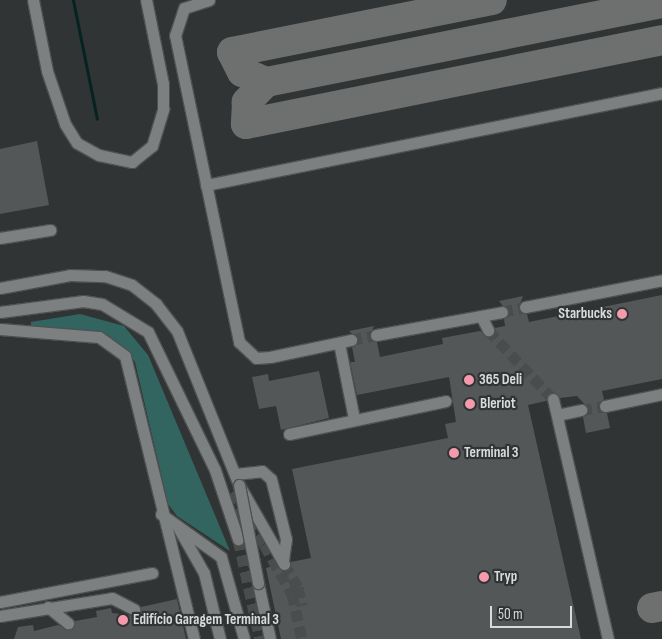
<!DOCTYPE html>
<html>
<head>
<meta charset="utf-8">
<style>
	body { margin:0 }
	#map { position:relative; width:662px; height:639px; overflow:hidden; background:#313434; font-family:"Sofia Sans Condensed",sans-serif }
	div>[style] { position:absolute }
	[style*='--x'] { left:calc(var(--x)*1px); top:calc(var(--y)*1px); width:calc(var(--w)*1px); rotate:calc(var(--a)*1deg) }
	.green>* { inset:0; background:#326560 }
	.stream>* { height:3px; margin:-1.5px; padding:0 1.5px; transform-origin:1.5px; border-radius:1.5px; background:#052421 }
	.taxiway>* { height:30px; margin:-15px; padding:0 15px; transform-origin:15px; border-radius:15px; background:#6e7070 }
	.building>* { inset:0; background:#545757 }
	.minor-tunnel>* { height:11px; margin-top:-5.5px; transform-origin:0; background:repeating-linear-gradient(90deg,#4a4d4d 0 11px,transparent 0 16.5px) }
	.roads { filter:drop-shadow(1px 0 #4f5150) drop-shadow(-1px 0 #4f5150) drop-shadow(0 1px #4f5150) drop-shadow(0 -1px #4f5150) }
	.minor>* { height:11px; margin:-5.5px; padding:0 5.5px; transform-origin:5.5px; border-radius:5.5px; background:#7c8080 }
	.bridges { filter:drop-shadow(1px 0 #4f5150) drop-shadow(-1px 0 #4f5150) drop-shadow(0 1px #4f5150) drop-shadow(0 -1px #4f5150) }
	.minor-bridge>* { height:11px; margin:-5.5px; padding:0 5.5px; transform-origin:5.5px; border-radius:5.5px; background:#7c8080 }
	.dots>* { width:14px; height:14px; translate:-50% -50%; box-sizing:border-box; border:2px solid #313434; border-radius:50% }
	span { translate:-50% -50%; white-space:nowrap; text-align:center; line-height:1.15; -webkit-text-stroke:4.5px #313434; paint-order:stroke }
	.poi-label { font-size:15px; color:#d9dada; font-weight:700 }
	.right { translate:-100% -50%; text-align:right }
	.left { translate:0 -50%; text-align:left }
	.scale { position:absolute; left:490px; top:606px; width:82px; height:22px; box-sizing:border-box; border:2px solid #d9dada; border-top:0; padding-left:6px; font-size:15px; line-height:18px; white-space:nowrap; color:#d9dada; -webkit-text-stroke:4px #313434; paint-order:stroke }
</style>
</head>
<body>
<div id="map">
	<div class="green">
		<div style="clip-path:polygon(80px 314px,124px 326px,148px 355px,230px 551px,177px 516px,168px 504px,135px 362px,126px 349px,104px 333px,31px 327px,31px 322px)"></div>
	</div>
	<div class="stream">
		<div style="--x:73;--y:0;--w:121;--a:78.6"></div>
	</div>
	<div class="taxiway">
		<div style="--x:662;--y:3;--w:404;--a:168.7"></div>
		<div style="--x:266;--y:82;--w:28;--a:134"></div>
		<div style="--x:247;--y:102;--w:22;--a:93"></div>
		<div style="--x:246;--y:124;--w:424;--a:-11.4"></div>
		<div style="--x:266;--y:82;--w:26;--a:-157"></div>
		<div style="--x:242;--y:72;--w:22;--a:-117"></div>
		<div style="--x:232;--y:52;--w:265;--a:-11.3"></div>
		<div style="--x:652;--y:608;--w:10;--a:-11"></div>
	</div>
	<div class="building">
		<div style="clip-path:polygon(37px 141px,49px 205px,0 214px,0 149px)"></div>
		<div style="clip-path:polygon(662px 295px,662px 379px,602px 391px,604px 399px,598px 407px,607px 413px,610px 428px,586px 433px,583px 417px,588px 408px,577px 396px,560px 398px,552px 392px,546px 401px,528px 405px,581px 639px,281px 639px,266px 568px,276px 565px,284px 571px,291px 562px,311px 558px,292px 469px,448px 438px,445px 424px,456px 422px,449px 377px,357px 395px,350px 362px,355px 362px,352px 347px,358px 339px,349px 331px,374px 326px,369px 337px,377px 342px,380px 357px,443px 344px,442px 338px,480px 331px,491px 337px,495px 328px,505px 326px,504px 319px,509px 314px,499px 301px,523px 296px,518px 309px,527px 314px,529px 322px)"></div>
		<div style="clip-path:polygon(319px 371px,329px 418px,281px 430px,276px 406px,259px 409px,252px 377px,268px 374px,269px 381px)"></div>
		<div style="clip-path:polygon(177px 599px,186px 639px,14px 639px,18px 627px,33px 625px,34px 631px,58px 625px,70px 630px,75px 621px,97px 617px,96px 611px,111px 608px,112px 613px,135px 616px,141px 607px)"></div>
	</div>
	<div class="minor-tunnel">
		<div style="--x:502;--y:312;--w:24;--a:-12"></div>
		<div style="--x:488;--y:330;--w:95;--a:46.7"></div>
		<div style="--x:351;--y:340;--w:25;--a:-11"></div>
		<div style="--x:581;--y:410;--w:24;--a:-9"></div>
		<div style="--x:229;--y:494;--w:61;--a:55"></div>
		<div style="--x:264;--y:544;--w:57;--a:60.8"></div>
		<div style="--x:292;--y:594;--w:46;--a:77.5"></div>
		<div style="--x:238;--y:539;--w:102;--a:77.6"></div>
		<div style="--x:284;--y:564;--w:27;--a:59"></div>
		<div style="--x:298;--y:587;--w:19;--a:78"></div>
	</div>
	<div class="roads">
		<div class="minor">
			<div style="--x:33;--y:0;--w:72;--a:78.8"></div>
			<div style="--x:47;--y:71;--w:56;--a:71.2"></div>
			<div style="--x:65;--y:124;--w:22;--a:58"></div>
			<div style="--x:77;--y:143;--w:25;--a:29"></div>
			<div style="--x:99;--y:155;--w:34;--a:12"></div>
			<div style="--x:132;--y:162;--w:26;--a:-39"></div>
			<div style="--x:152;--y:146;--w:39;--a:-73"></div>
			<div style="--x:163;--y:109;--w:25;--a:-90"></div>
			<div style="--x:163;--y:84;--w:86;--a:-101.4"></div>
			<div style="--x:209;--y:0;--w:26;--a:162"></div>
			<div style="--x:184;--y:8;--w:28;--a:108"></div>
			<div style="--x:175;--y:35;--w:314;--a:78.2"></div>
			<div style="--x:239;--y:342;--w:23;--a:43"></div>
			<div style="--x:256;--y:358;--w:14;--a:-4"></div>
			<div style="--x:270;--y:357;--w:83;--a:-11.9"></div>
			<div style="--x:206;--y:185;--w:465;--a:-11.4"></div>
			<div style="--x:0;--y:238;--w:51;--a:-9.1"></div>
			<div style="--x:0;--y:288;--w:71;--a:-10.5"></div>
			<div style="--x:70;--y:275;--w:35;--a:2"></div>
			<div style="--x:105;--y:276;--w:28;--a:18"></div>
			<div style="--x:132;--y:285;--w:31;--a:38"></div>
			<div style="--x:156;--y:304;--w:34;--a:52"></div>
			<div style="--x:177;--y:331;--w:166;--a:68.1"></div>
			<div style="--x:239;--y:485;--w:91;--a:60.3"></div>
			<div style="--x:525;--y:307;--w:140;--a:-11.1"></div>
			<div style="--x:0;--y:312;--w:84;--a:-7.5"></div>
			<div style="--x:83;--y:301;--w:19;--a:9"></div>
			<div style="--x:102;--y:304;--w:54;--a:31.3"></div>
			<div style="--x:148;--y:332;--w:153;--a:64.1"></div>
			<div style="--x:215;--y:470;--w:73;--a:71.6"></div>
			<div style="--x:481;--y:316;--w:16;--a:63"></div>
			<div style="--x:0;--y:329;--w:99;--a:4.6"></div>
			<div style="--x:99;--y:337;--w:32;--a:36"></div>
			<div style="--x:125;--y:356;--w:291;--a:76.3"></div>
			<div style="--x:376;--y:335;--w:128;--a:-10.3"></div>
			<div style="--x:339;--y:343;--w:77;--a:78.8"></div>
			<div style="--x:553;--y:399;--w:246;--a:77.1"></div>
			<div style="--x:605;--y:406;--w:58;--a:-11.9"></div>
			<div style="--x:557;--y:415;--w:25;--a:-12"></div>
			<div style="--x:289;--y:434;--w:160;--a:-11.9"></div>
			<div style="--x:235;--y:474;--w:27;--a:-6"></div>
			<div style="--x:262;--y:471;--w:12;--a:42"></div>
			<div style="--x:271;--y:479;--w:62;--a:76"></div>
			<div style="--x:286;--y:539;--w:22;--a:98"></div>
			<div style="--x:161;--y:514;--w:74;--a:35.6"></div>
			<div style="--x:221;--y:557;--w:85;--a:74.3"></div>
			<div style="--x:179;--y:529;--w:51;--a:60.4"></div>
			<div style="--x:204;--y:573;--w:68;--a:76.4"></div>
			<div style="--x:258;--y:583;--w:57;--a:77.9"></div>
			<div style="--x:0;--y:602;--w:155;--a:-10.8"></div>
			<div style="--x:48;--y:607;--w:26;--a:39"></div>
			<div style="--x:0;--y:616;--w:113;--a:-9.1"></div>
			<div style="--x:112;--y:598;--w:25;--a:27"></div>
		</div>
	</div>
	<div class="bridges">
		<div class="minor-bridge">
			<div style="--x:239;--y:485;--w:100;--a:79"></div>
		</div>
	</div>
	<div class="dots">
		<div style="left:622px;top:314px;background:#f39aac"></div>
		<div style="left:469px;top:380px;background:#f39aac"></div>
		<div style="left:470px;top:404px;background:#f39aac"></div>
		<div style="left:454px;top:453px;background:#f39aac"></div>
		<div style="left:484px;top:577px;background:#f39aac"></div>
		<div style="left:123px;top:620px;background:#f39aac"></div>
	</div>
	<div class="poi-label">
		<span class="right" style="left:612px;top:314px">Starbucks</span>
		<span class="left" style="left:479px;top:380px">365 Deli</span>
		<span class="left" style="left:480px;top:404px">Bleriot</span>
		<span class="left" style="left:464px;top:453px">Terminal 3</span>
		<span class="left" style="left:494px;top:577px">Tryp</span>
		<span class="left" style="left:133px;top:620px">Edifício Garagem Terminal 3</span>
	</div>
	<div class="scale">50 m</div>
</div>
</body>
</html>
